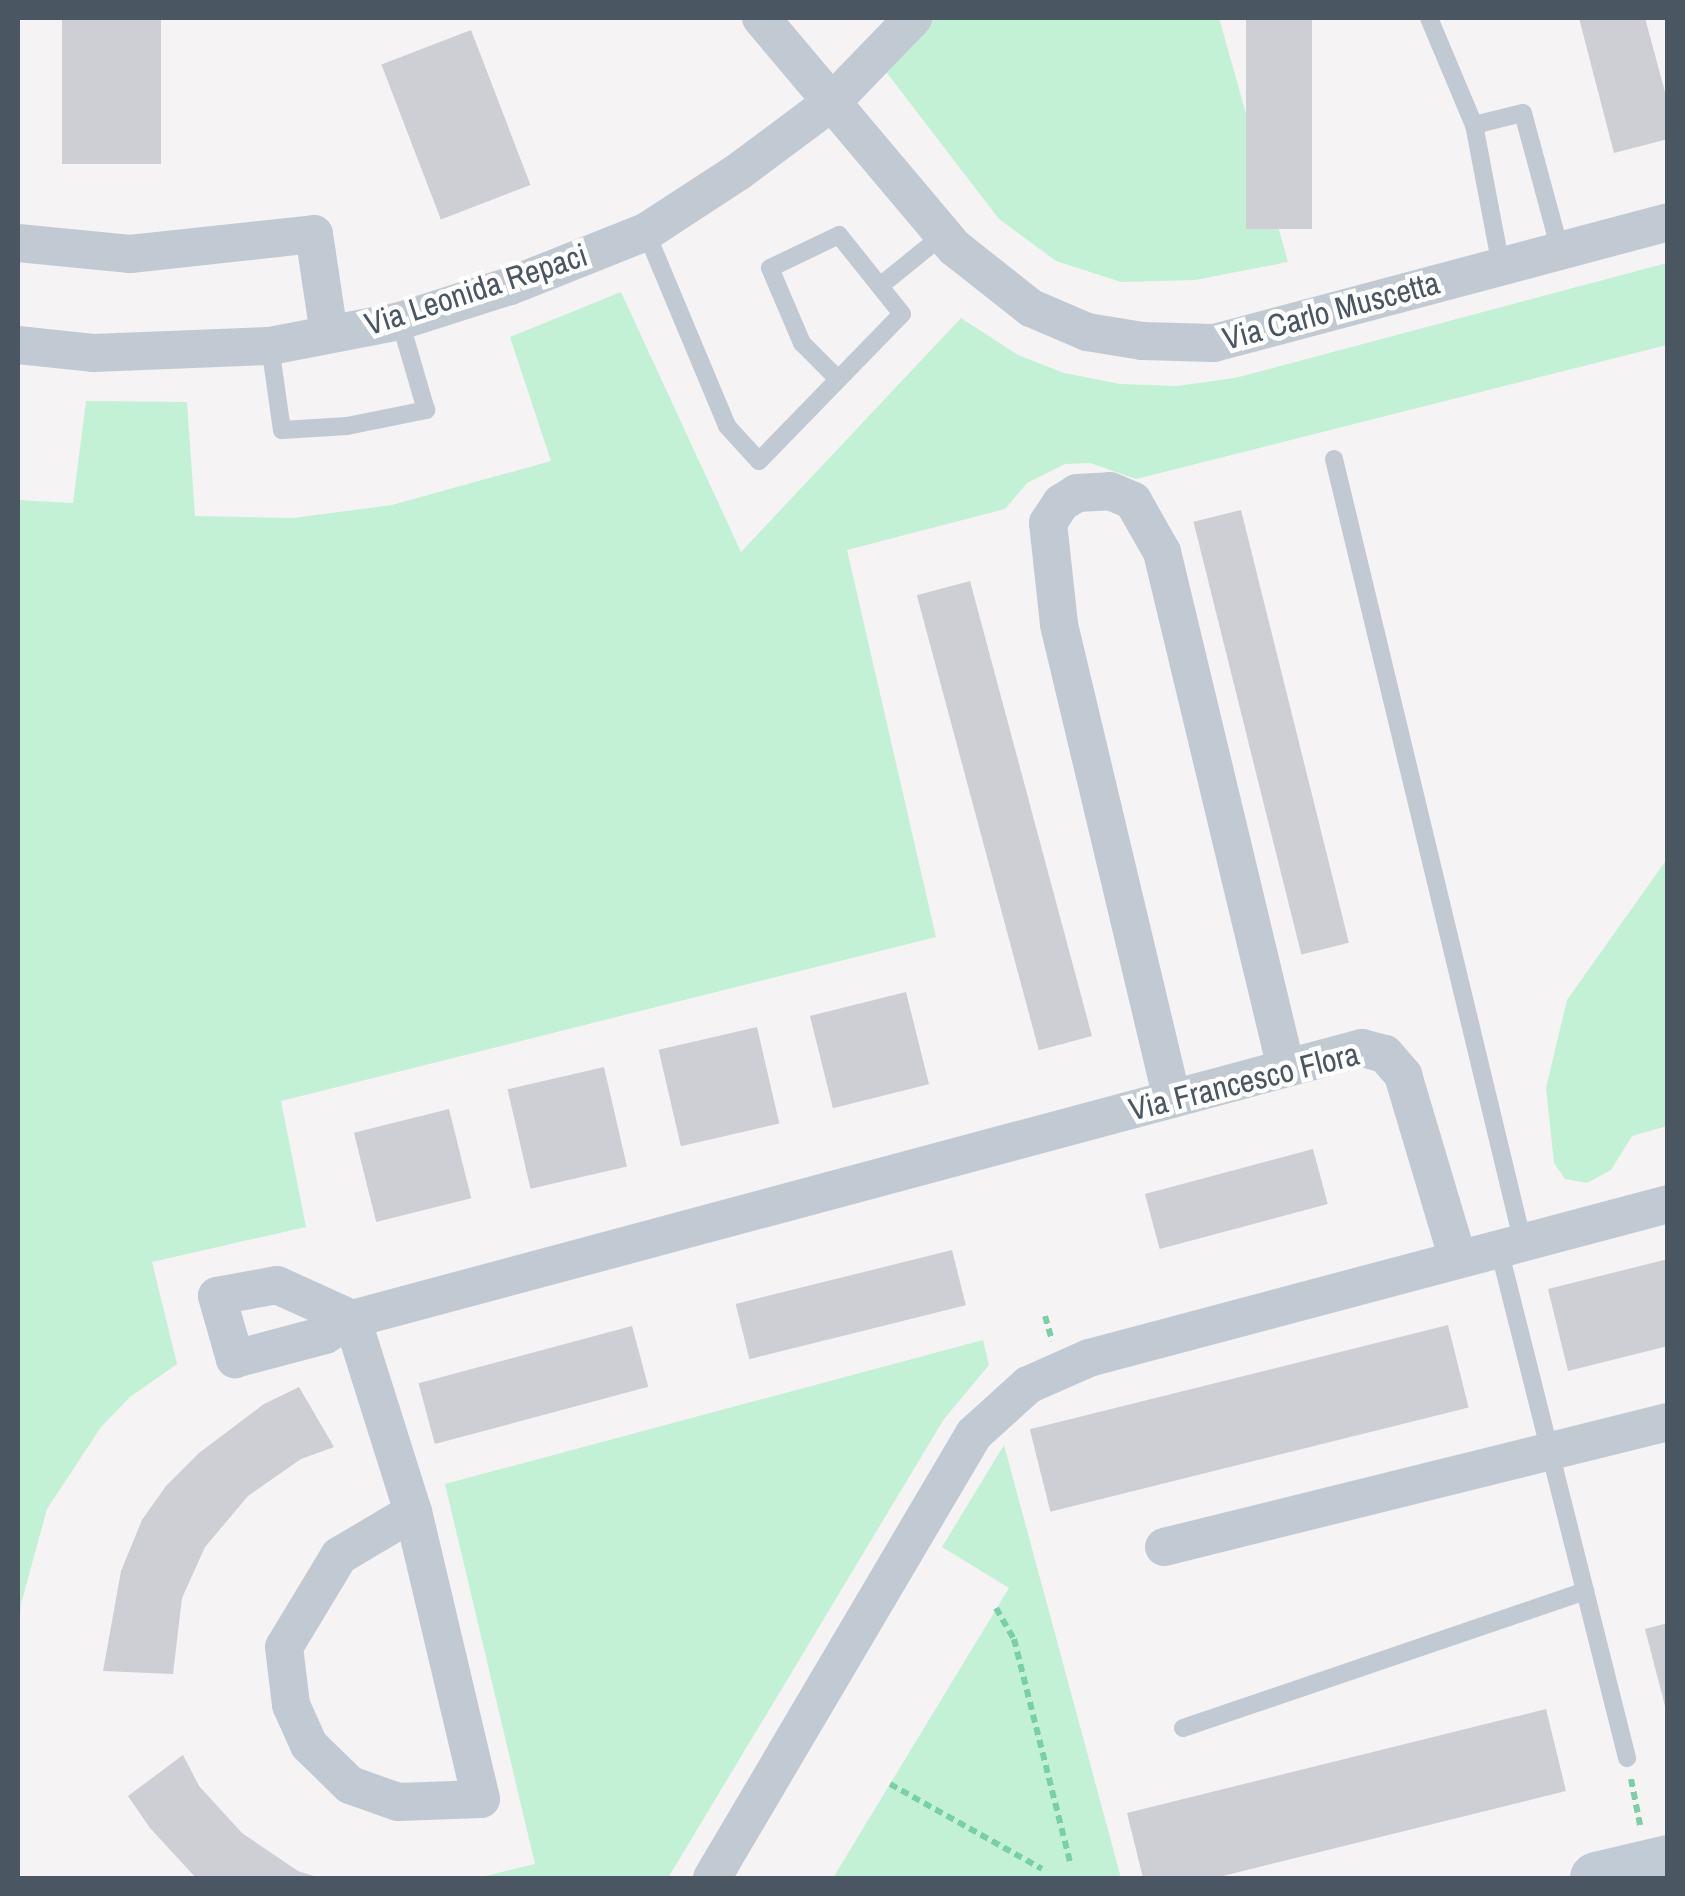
<!DOCTYPE html>
<html>
<head>
<meta charset="utf-8">
<style>
	body { margin:0 }
	#map { position:relative; width:1685px; height:1896px; overflow:hidden; background:#f5f3f3; font-family:"Archivo Narrow",sans-serif }
	div>[style] { position:absolute }
	[style*='--x'] { left:calc(var(--x)*1px); top:calc(var(--y)*1px); width:calc(var(--w)*1px); rotate:calc(var(--a)*1deg) }
	.green>* { inset:0; background:#c3f1d5 }
	.building>* { inset:0; background:#cdcfd5; transform-origin:0 0 }
	.path>* { height:6px; margin-top:-3px; transform-origin:0; background:repeating-linear-gradient(90deg,#7ad0a6 0 8px,transparent 0 13px) }
	.lane>* { height:18px; margin:-9px; padding:0 9px; transform-origin:9px; border-radius:9px; background:#c1cad2 }
	.street>* { height:38px; margin:-19px; padding:0 19px; transform-origin:19px; border-radius:19px; background:#c1cad2 }
	.secondary>* { height:52px; margin:-26px; padding:0 26px; transform-origin:26px; border-radius:26px; background:#c1cbd6 }
	span { translate:-50% -50%; white-space:nowrap; text-align:center; line-height:1.15; -webkit-text-stroke:9px #fff; paint-order:stroke }
	.street-label { font-size:32px; color:#4a5661 }
	.frame { position:absolute; inset:0; border:20px solid #4a5661; pointer-events:none }
</style>
</head>
<body>
<div id="map">
	<div class="green">
		<div style="clip-path:polygon(929px 18px,1219px 18px,1288px 262px,1195px 280px,1121px 282px,1056px 261px,999px 219px,877px 60px)"></div>
		<div style="clip-path:polygon(1667px 263px,1667px 345px,1136px 479px,1090px 463px,1065px 464px,1027px 483px,1005px 509px,847px 550px,936px 937px,281px 1101px,306px 1227px,152px 1262px,177px 1364px,130px 1397px,101px 1427px,47px 1509px,21px 1604px,18px 1639px,18px 500px,73px 503px,86px 401px,187px 402px,195px 516px,293px 518px,392px 505px,551px 461px,510px 337px,621px 292px,741px 552px,961px 318px,1018px 355px,1064px 373px,1120px 384px,1177px 386px,1235px 378px)"></div>
		<div style="clip-path:polygon(1667px 859px,1667px 1126px,1632px 1136px,1611px 1170px,1587px 1183px,1565px 1179px,1554px 1163px,1546px 1088px,1567px 1000px)"></div>
		<div style="clip-path:polygon(983px 1340px,989px 1365px,944px 1419px,668px 1878px,477px 1878px,535px 1864px,445px 1484px)"></div>
		<div style="clip-path:polygon(1004px 1445px,1121px 1878px,833px 1878px,1009px 1588px,942px 1547px)"></div>
	</div>
	<div class="building">
		<div style="left:62px;top:18px;width:99px;height:146px"></div>
		<div style="left:1246px;top:18px;width:66px;height:211px"></div>
		<div style="clip-path:polygon(1579px 18px,1645px 18px,1668px 103px,1668px 139px,1614px 153px)"></div>
		<div style="left:471px;top:30px;width:166px;height:96px;rotate:69deg"></div>
		<div style="left:1241px;top:510px;width:446px;height:49px;rotate:76deg"></div>
		<div style="left:970px;top:581px;width:471px;height:55px;rotate:75deg"></div>
		<div style="left:906px;top:992px;width:95px;height:99px;rotate:76deg"></div>
		<div style="left:757px;top:1027px;width:99px;height:101px;rotate:77deg"></div>
		<div style="left:604px;top:1067px;width:102px;height:99px;rotate:77deg"></div>
		<div style="left:449px;top:1109px;width:92px;height:98px;rotate:76deg"></div>
		<div style="left:1313px;top:1149px;width:57px;height:174px;rotate:75deg"></div>
		<div style="left:952px;top:1250px;width:57px;height:223px;rotate:76deg"></div>
		<div style="clip-path:polygon(1668px 1259px,1668px 1346px,1568px 1371px,1548px 1289px)"></div>
		<div style="left:1448px;top:1325px;width:85px;height:431px;rotate:76deg"></div>
		<div style="left:632px;top:1326px;width:63px;height:221px;rotate:75deg"></div>
		<div style="clip-path:polygon(299px 1387px,334px 1447px,301px 1459px,248px 1496px,205px 1547px,182px 1598px,173px 1674px,103px 1671px,121px 1571px,142px 1520px,166px 1486px,199px 1453px,264px 1404px)"></div>
		<div style="clip-path:polygon(1668px 1623px,1668px 1709px,1666px 1710px,1645px 1629px)"></div>
		<div style="clip-path:polygon(1546px 1709px,1566px 1791px,1215px 1878px,1143px 1878px,1127px 1813px)"></div>
		<div style="clip-path:polygon(183px 1755px,199px 1786px,242px 1833px,298px 1871px,320px 1878px,196px 1878px,150px 1828px,128px 1796px)"></div>
	</div>
	<div class="path">
		<div style="--x:1045;--y:1316;--w:26;--a:74"></div>
		<div style="--x:996;--y:1608;--w:36;--a:60"></div>
		<div style="--x:1014;--y:1639;--w:230;--a:75.9"></div>
		<div style="--x:1631;--y:1779;--w:47;--a:78.9"></div>
		<div style="--x:890;--y:1784;--w:174;--a:29.2"></div>
	</div>
	<div class="lane">
		<div style="--x:1429;--y:18;--w:116;--a:67.2"></div>
		<div style="--x:646;--y:232;--w:210;--a:67.3"></div>
		<div style="--x:727;--y:426;--w:47;--a:47.6"></div>
		<div style="--x:759;--y:461;--w:205;--a:-45.8"></div>
		<div style="--x:902;--y:314;--w:101;--a:-128.6"></div>
		<div style="--x:839;--y:235;--w:76;--a:154.4"></div>
		<div style="--x:770;--y:268;--w:82;--a:66.9"></div>
		<div style="--x:802;--y:343;--w:51;--a:45"></div>
		<div style="--x:1501;--y:266;--w:144;--a:-100.8"></div>
		<div style="--x:1474;--y:125;--w:50;--a:-13.8"></div>
		<div style="--x:1523;--y:113;--w:142;--a:74.9"></div>
		<div style="--x:880;--y:286;--w:81;--a:-39"></div>
		<div style="--x:270;--y:346;--w:85;--a:81.9"></div>
		<div style="--x:282;--y:430;--w:65;--a:-3.5"></div>
		<div style="--x:347;--y:426;--w:81;--a:-11.4"></div>
		<div style="--x:426;--y:410;--w:93;--a:-106.3"></div>
		<div style="--x:1334;--y:459;--w:806;--a:76.45"></div>
		<div style="--x:1499;--y:1249;--w:525;--a:75.88"></div>
		<div style="--x:1183;--y:1728;--w:425;--a:-18.8"></div>
	</div>
	<div class="street">
		<div style="--x:761;--y:18;--w:301;--a:49.9"></div>
		<div style="--x:955;--y:248;--w:97;--a:38.3"></div>
		<div style="--x:1031;--y:308;--w:61;--a:23.2"></div>
		<div style="--x:1087;--y:332;--w:56;--a:9.3"></div>
		<div style="--x:1142;--y:341;--w:72;--a:1.6"></div>
		<div style="--x:1214;--y:343;--w:470;--a:-14.9"></div>
		<div style="--x:18;--y:243;--w:113;--a:5.6"></div>
		<div style="--x:130;--y:254;--w:185;--a:-6.2"></div>
		<div style="--x:314;--y:234;--w:101;--a:81.5"></div>
		<div style="--x:18;--y:345;--w:75;--a:6.1"></div>
		<div style="--x:93;--y:353;--w:177;--a:-2.3"></div>
		<div style="--x:270;--y:346;--w:132;--a:-10.9"></div>
		<div style="--x:400;--y:321;--w:115;--a:-17.7"></div>
		<div style="--x:510;--y:286;--w:146;--a:-21.7"></div>
		<div style="--x:646;--y:232;--w:110;--a:-33.1"></div>
		<div style="--x:738;--y:172;--w:117;--a:-36.7"></div>
		<div style="--x:832;--y:102;--w:117;--a:-46"></div>
		<div style="--x:1172;--y:1099;--w:488;--a:-103.4"></div>
		<div style="--x:1059;--y:624;--w:102;--a:-96.2"></div>
		<div style="--x:1048;--y:523;--w:24;--a:-57"></div>
		<div style="--x:1061;--y:503;--w:19;--a:-32"></div>
		<div style="--x:1077;--y:493;--w:33;--a:-3"></div>
		<div style="--x:1110;--y:491;--w:25;--a:23"></div>
		<div style="--x:1133;--y:501;--w:59;--a:60.4"></div>
		<div style="--x:1162;--y:552;--w:531;--a:76.49"></div>
		<div style="--x:413;--y:1512;--w:86;--a:149.3"></div>
		<div style="--x:339;--y:1556;--w:106;--a:121.1"></div>
		<div style="--x:284;--y:1647;--w:58;--a:83.1"></div>
		<div style="--x:291;--y:1705;--w:44;--a:65.8"></div>
		<div style="--x:309;--y:1745;--w:57;--a:44.3"></div>
		<div style="--x:350;--y:1785;--w:51;--a:19.5"></div>
		<div style="--x:398;--y:1802;--w:83;--a:-2.1"></div>
		<div style="--x:481;--y:1799;--w:295;--a:-103.3"></div>
		<div style="--x:413;--y:1512;--w:202;--a:-107.5"></div>
		<div style="--x:352;--y:1319;--w:82;--a:-155.6"></div>
		<div style="--x:277;--y:1285;--w:61;--a:169.6"></div>
		<div style="--x:217;--y:1296;--w:66;--a:74.1"></div>
		<div style="--x:235;--y:1359;--w:93;--a:-14.9"></div>
		<div style="--x:325;--y:1335;--w:31;--a:-31"></div>
		<div style="--x:352;--y:1319;--w:1046;--a:-15.02"></div>
		<div style="--x:1362;--y:1048;--w:24;--a:15"></div>
		<div style="--x:1385;--y:1054;--w:28;--a:49"></div>
		<div style="--x:1403;--y:1075;--w:192;--a:73.4"></div>
		<div style="--x:1164;--y:1547;--w:519;--a:-13.93"></div>
		<div style="--x:712;--y:1878;--w:516;--a:-59.46"></div>
		<div style="--x:974;--y:1434;--w:73;--a:-42.2"></div>
		<div style="--x:1028;--y:1385;--w:67;--a:-23.9"></div>
		<div style="--x:1089;--y:1358;--w:599;--a:-14.89"></div>
	</div>
	<div class="secondary">
		<div style="--x:1596;--y:1878;--w:74;--a:-13.3"></div>
	</div>
	<div class="street-label">
		<span style="left:476px;top:290px;rotate:-18deg">Via Leonida Repaci</span>
		<span style="left:1331px;top:311px;rotate:-15deg">Via Carlo Muscetta</span>
		<span style="left:1244px;top:1082px;rotate:-14deg">Via Francesco Flora</span>
	</div>
	<div class="frame"></div>
</div>
</body>
</html>
